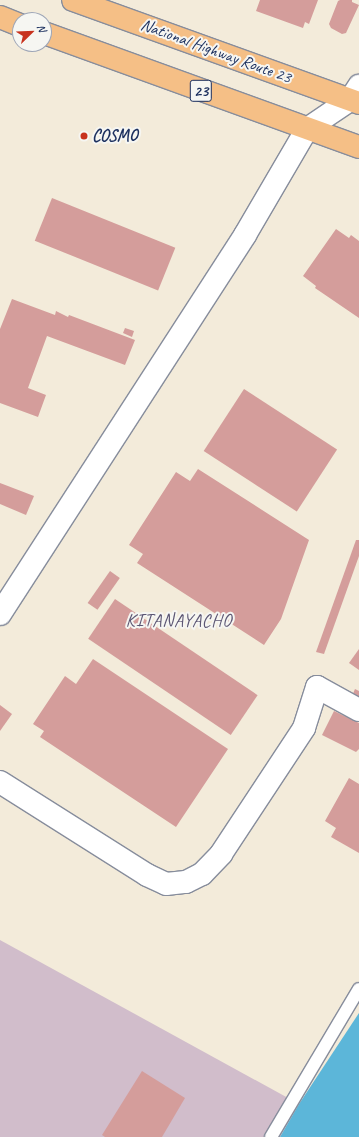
<!DOCTYPE html>
<html>
<head>
<meta charset="utf-8">
<style>
	body { margin:0 }
	#map { position:relative; width:359px; height:1137px; overflow:hidden; background:#f3ebda; font-family:Caveat,sans-serif }
	div>[style] { position:absolute }
	[style*='--x'] { left:calc(var(--x)*1px); top:calc(var(--y)*1px); width:calc(var(--w)*1px); rotate:calc(var(--a)*1deg) }
	.industrial>* { inset:0; background:#d1bdcb }
	.water>* { inset:0; background:#5cb6d9 }
	.building>* { inset:0; background:#d49d9b; transform-origin:0 0 }
	.roads { filter:drop-shadow(1px 0 #878d9c) drop-shadow(-1px 0 #878d9c) drop-shadow(0 1px #878d9c) drop-shadow(0 -1px #878d9c) }
	.service>* { height:12px; margin:-6px; padding:0 6px; transform-origin:6px; border-radius:6px; background:#fff }
	.minor>* { height:22px; margin:-11px; padding:0 11px; transform-origin:11px; border-radius:11px; background:#fff }
	.tertiary>* { height:22px; margin:-11px; padding:0 11px; transform-origin:11px; border-radius:11px; background:#fff }
	.trunk>* { height:22px; margin:-11px; padding:0 11px; transform-origin:11px; border-radius:11px; background:#f5bf86 }
	.dots>* { width:11px; height:11px; translate:-50% -50%; box-sizing:border-box; border:2px solid #f6f6f2; border-radius:50% }
	span { translate:-50% -50%; white-space:nowrap; text-align:center; line-height:1.15; -webkit-text-stroke:4px #f6f6f2; paint-order:stroke }
	.shield-label span { padding:1px 3px; background:#f6f6f2; border:1px solid; border-radius:3px; -webkit-text-stroke-width:0 }
	.shield-label { font-size:16px; color:#1b2f5e; font-weight:700 }
	.street-label { font-size:17px; color:#1b2f5e }
	.poi-label { font-size:17px; color:#1b2f5e; font-weight:700 }
	.left { translate:0 -50%; text-align:left }
	.neighbourhood-label { font-size:18px; color:#5c5673; letter-spacing:1px }
	.north { position:absolute; left:12px; top:12px; width:40px; height:40px; box-sizing:border-box; background:#f6f6f2; border:1px solid #9ea6b7; border-radius:50%; rotate:67deg; font-size:11px; font-weight:700; line-height:16px; text-align:center; color:#1b2f5e }
	.north::after { content:''; display:block; margin:auto; width:14px; height:18px; background:#c8321e; clip-path:polygon(50% 0,100% 100%,50% 72%,0 100%) }
</style>
</head>
<body>
<div id="map">
	<div class="industrial">
		<div style="clip-path:polygon(0 940px,299px 1104px,280px 1137px,0 1137px)"></div>
	</div>
	<div class="water">
		<div style="clip-path:polygon(359px 1013px,359px 1137px,280px 1137px,299px 1104px)"></div>
	</div>
	<div class="building">
		<div style="clip-path:polygon(260px 0,318px 0,309px 24px,305px 22px,303px 28px,256px 11px)"></div>
		<div style="clip-path:polygon(340px 0,352px 0,352px 2px,359px 5px,346px 33px,342px 34px,331px 28px,329px 24px,338px 1px)"></div>
		<div style="left:52px;top:198px;width:133px;height:46px;rotate:22deg"></div>
		<div style="clip-path:polygon(336px 229px,349px 238px,351px 235px,359px 241px,359px 318px,315px 288px,316px 286px,303px 276px)"></div>
		<div style="clip-path:polygon(12px 299px,55px 315px,56px 311px,68px 317px,69px 315px,135px 340px,125px 365px,47px 336px,28px 388px,46px 395px,38px 417px,0 403px,0 329px)"></div>
		<div style="clip-path:polygon(125px 328px,134px 331px,132px 337px,123px 333px)"></div>
		<div style="left:244px;top:389px;width:111px;height:74px;rotate:33deg"></div>
		<div style="clip-path:polygon(198px 469px,309px 540px,281px 619px,264px 645px,137px 563px,143px 554px,129px 545px,176px 472px,190px 481px)"></div>
		<div style="clip-path:polygon(0 483px,34px 496px,26px 515px,0 504px)"></div>
		<div style="clip-path:polygon(356px 540px,359px 540px,359px 556px,324px 654px,316px 652px)"></div>
		<div style="left:110px;top:571px;width:12px;height:39px;rotate:35deg"></div>
		<div style="left:115px;top:599px;width:172px;height:48px;rotate:34deg"></div>
		<div style="clip-path:polygon(359px 649px,359px 670px,349px 663px)"></div>
		<div style="clip-path:polygon(93px 659px,228px 749px,176px 827px,40px 737px,44px 731px,33px 724px,65px 676px,76px 684px)"></div>
		<div style="clip-path:polygon(355px 689px,359px 691px,359px 699px,352px 696px)"></div>
		<div style="clip-path:polygon(0 705px,12px 714px,0 731px)"></div>
		<div style="clip-path:polygon(334px 711px,359px 723px,359px 749px,356px 752px,322px 735px)"></div>
		<div style="clip-path:polygon(349px 778px,359px 784px,359px 853px,331px 837px,336px 828px,325px 821px)"></div>
		<div style="clip-path:polygon(142px 1071px,185px 1098px,162px 1137px,105px 1137px,102px 1135px)"></div>
	</div>
	<div class="roads">
		<div class="service">
			<div style="--x:271;--y:1137;--w:172;--a:-59.3"></div>
		</div>
		<div class="minor">
			<div style="--x:350;--y:100;--w:17;--a:-57"></div>
			<div style="--x:0;--y:614;--w:451;--a:-57.1"></div>
			<div style="--x:0;--y:782;--w:174;--a:32.3"></div>
			<div style="--x:147;--y:875;--w:21;--a:25"></div>
			<div style="--x:166;--y:884;--w:20;--a:-6"></div>
			<div style="--x:186;--y:882;--w:18;--a:-27"></div>
			<div style="--x:202;--y:874;--w:28;--a:-46"></div>
			<div style="--x:221;--y:854;--w:151;--a:-56.6"></div>
			<div style="--x:304;--y:728;--w:43;--a:-72.4"></div>
			<div style="--x:317;--y:687;--w:48;--a:28.7"></div>
		</div>
		<div class="tertiary">
			<div style="--x:245;--y:235;--w:123;--a:-59.7"></div>
			<div style="--x:307;--y:129;--w:52;--a:-34"></div>
		</div>
		<div class="trunk">
			<div style="--x:73;--y:0;--w:304;--a:19.8"></div>
			<div style="--x:0;--y:17;--w:22;--a:22"></div>
			<div style="--x:44;--y:33;--w:335;--a:19.9"></div>
		</div>
	</div>
	<div class="dots">
		<div style="left:84px;top:136px;background:#c8321e"></div>
	</div>
	<div class="shield-label">
		<span style="left:201px;top:91px">23</span>
	</div>
	<div class="street-label">
		<span style="left:216px;top:51px;rotate:20deg">National Highway Route 23</span>
	</div>
	<div class="poi-label">
		<span class="left" style="left:92px;top:136px">COSMO</span>
	</div>
	<div class="neighbourhood-label">
		<span style="left:179px;top:620px">KITANAYACHO</span>
	</div>
	<div class="north">N</div>
</div>
</body>
</html>
